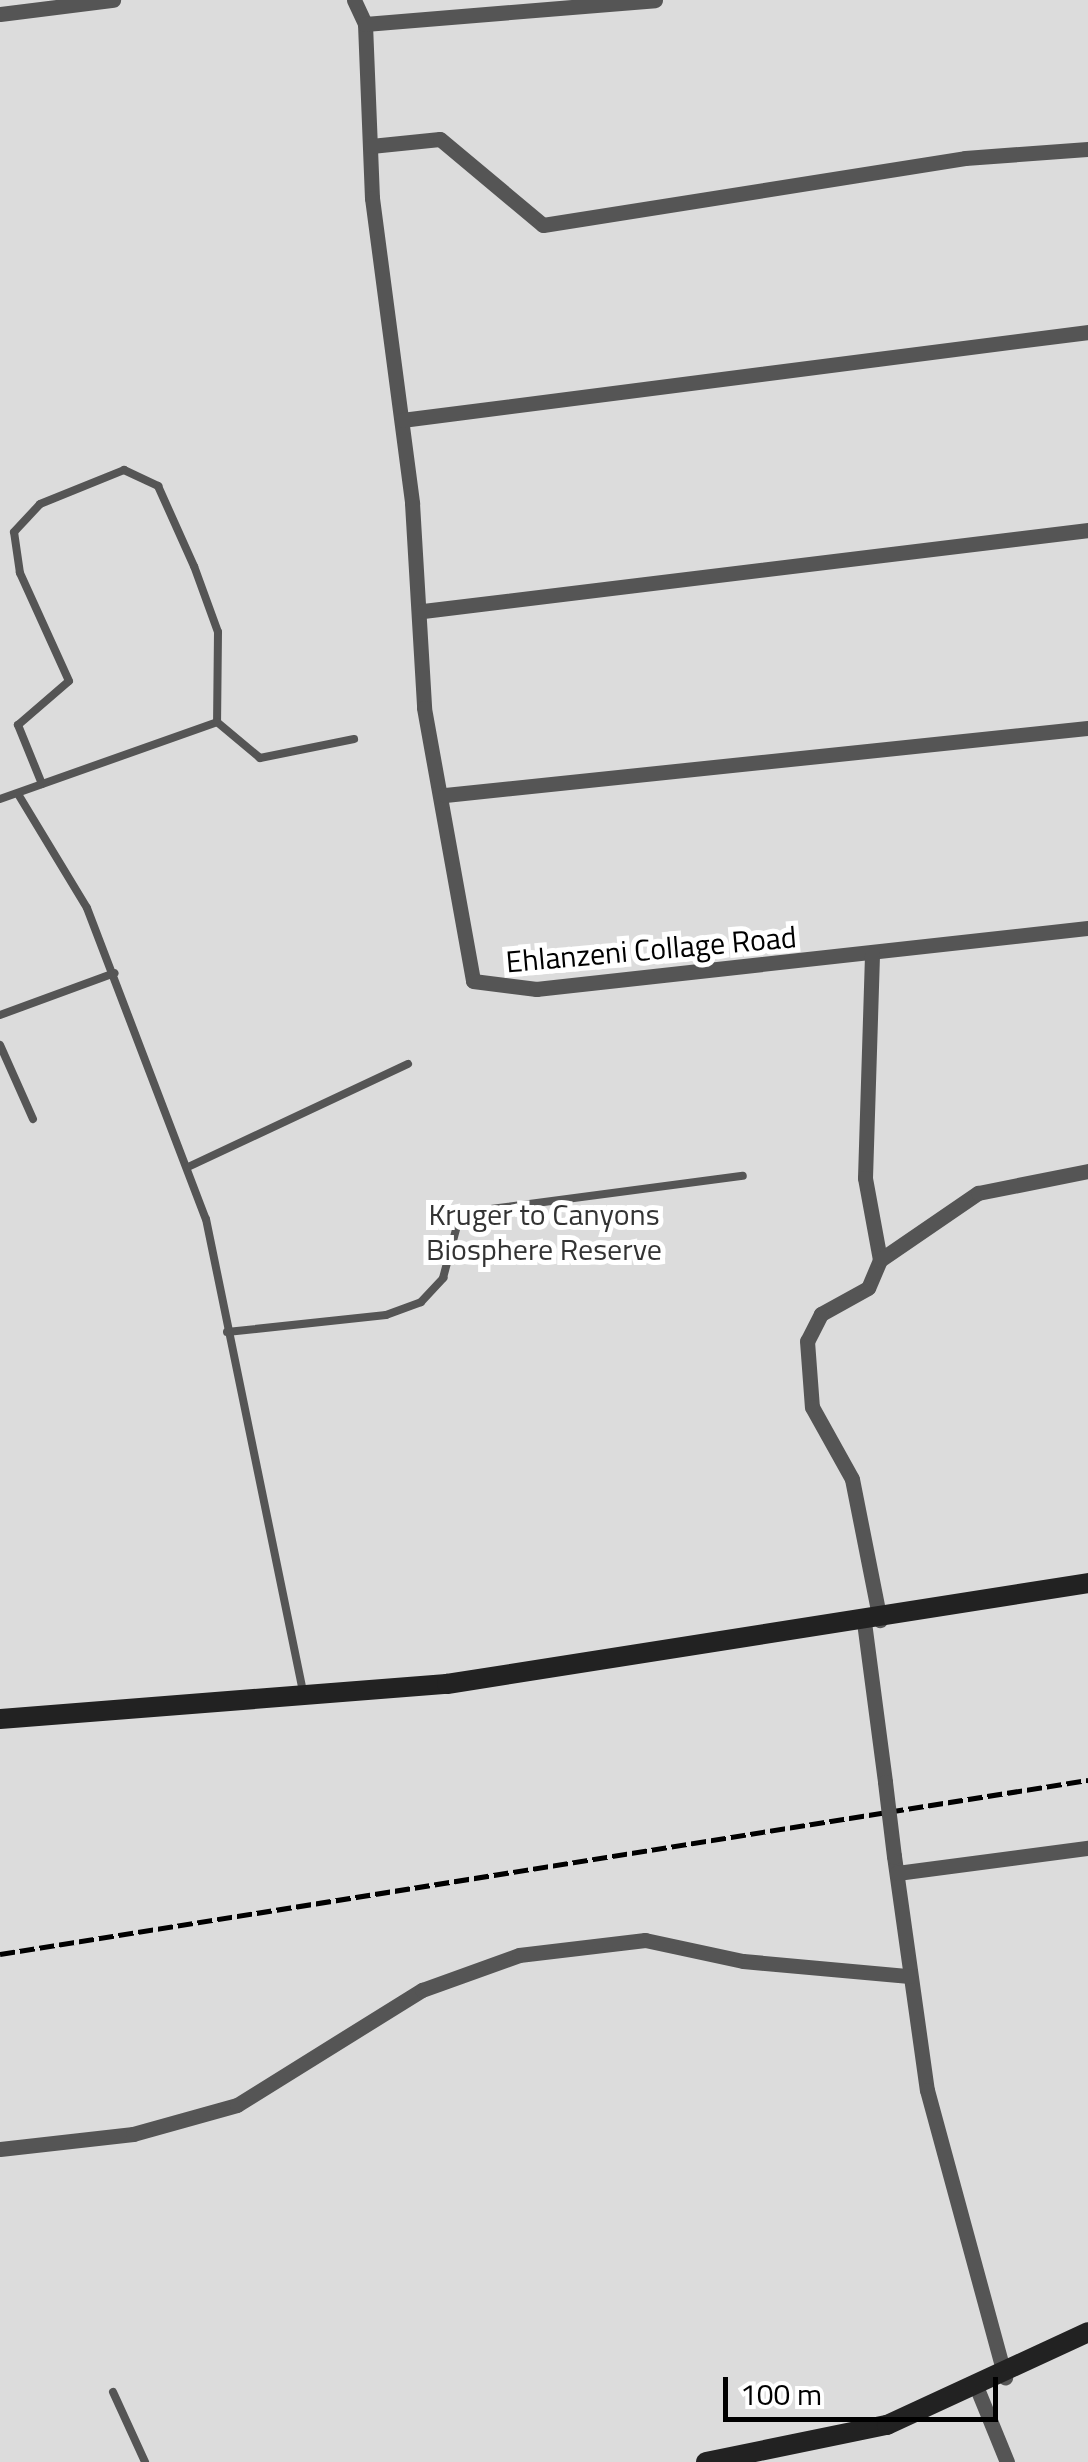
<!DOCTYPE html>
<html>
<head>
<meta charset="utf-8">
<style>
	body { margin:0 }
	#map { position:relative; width:1088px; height:2462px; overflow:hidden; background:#fff; font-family:"Titillium Web",sans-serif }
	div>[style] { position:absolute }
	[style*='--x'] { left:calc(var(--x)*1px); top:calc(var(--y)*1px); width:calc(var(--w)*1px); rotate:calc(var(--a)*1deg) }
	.green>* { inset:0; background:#dcdcdc; transform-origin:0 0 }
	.lane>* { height:8px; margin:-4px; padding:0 4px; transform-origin:4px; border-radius:4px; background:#555 }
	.street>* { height:15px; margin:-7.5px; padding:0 7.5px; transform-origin:7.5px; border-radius:7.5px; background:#555 }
	.secondary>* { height:20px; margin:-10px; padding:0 10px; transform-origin:10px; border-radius:10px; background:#222 }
	.rail>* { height:5px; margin-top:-2.5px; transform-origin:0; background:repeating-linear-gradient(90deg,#000 0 15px,transparent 0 20px) }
	.street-bridge>* { height:15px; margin:-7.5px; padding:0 7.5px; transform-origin:7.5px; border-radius:7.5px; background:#555 }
	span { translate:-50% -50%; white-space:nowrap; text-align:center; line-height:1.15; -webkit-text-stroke:10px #fff; paint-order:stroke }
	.street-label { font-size:30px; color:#000 }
	.park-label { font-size:30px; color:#333 }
	.scale { position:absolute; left:723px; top:2377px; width:275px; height:45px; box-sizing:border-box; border:5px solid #000; border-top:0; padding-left:12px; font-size:30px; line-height:35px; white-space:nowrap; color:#000; -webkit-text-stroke:8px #fff; paint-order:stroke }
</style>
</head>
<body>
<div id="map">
	<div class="green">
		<div style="left:0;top:0;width:1088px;height:2462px"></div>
	</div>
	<div class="lane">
		<div style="--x:42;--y:784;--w:64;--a:-112.1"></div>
		<div style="--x:18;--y:725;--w:67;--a:-40.8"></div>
		<div style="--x:69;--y:681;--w:119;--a:-114.4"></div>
		<div style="--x:20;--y:573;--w:41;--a:-98.3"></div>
		<div style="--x:14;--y:532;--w:38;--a:-47"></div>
		<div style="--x:40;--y:504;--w:91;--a:-22"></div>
		<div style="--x:124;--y:470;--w:38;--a:25"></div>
		<div style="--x:158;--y:486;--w:88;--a:65.8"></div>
		<div style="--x:194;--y:566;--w:70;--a:70"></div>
		<div style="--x:218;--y:632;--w:90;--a:90.6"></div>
		<div style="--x:217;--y:722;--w:56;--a:39.9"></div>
		<div style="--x:260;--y:758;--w:96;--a:-11.4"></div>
		<div style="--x:18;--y:794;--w:133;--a:58.8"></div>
		<div style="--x:87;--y:908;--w:333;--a:69.1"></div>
		<div style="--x:206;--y:1219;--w:484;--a:78.4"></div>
		<div style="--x:0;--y:799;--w:230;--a:-19.5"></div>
		<div style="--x:0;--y:1015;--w:122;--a:-20.1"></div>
		<div style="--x:0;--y:1045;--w:81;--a:66"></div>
		<div style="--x:188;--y:1167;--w:243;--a:-25.1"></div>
		<div style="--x:227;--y:1332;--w:160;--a:-6.1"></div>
		<div style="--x:386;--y:1315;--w:37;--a:-20"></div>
		<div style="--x:421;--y:1302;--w:33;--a:-47"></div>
		<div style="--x:443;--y:1278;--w:58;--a:-75"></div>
		<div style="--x:458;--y:1222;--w:28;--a:-26"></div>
		<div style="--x:483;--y:1210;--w:262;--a:-7.5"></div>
		<div style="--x:113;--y:2392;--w:77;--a:65.4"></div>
	</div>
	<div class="street">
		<div style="--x:354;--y:0;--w:26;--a:65"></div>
		<div style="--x:365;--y:24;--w:174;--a:87.7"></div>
		<div style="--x:372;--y:198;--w:308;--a:82.5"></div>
		<div style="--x:412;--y:503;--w:205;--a:86.6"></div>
		<div style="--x:424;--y:708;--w:277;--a:79.8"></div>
		<div style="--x:473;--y:981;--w:64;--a:7.2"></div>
		<div style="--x:536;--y:989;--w:555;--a:-6.31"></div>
		<div style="--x:0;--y:14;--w:114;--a:-7.1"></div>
		<div style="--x:365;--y:24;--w:291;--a:-4.7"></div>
		<div style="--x:371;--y:146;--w:69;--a:-5.8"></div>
		<div style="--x:440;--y:139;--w:134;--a:39.9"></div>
		<div style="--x:543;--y:225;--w:427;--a:-9"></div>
		<div style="--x:965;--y:158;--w:123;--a:-4.2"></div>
		<div style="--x:402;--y:420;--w:692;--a:-7.31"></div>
		<div style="--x:423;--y:611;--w:670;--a:-6.94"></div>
		<div style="--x:445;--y:795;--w:646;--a:-5.95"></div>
		<div style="--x:872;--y:955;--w:223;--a:91.8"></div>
		<div style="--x:865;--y:1178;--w:83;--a:79.6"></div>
		<div style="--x:880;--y:1260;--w:30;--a:113"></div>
		<div style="--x:868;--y:1288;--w:54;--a:151"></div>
		<div style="--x:821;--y:1314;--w:30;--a:117"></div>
		<div style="--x:807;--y:1341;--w:66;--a:85.7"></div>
		<div style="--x:812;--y:1407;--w:82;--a:60.9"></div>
		<div style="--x:852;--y:1479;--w:144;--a:78.8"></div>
		<div style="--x:880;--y:1260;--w:119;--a:-34.4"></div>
		<div style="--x:978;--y:1193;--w:112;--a:-11.3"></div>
		<div style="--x:864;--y:1622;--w:161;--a:82.5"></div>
		<div style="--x:894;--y:1856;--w:236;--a:82"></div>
		<div style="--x:927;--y:2090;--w:298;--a:74.8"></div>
		<div style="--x:897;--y:1873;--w:193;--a:-7.5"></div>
		<div style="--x:0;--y:2149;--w:134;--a:-6.4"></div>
		<div style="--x:133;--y:2134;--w:108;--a:-15.6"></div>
		<div style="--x:237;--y:2105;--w:218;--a:-31.9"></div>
		<div style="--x:422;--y:1990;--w:103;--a:-19.8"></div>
		<div style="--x:519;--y:1955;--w:127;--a:-6.8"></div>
		<div style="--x:645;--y:1940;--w:100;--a:12.1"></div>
		<div style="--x:743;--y:1961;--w:167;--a:5.2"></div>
		<div style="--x:976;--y:2386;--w:82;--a:67.8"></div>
	</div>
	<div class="secondary">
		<div style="--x:0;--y:1719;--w:448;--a:-4.5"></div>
		<div style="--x:447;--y:1684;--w:649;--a:-8.95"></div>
		<div style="--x:706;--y:2462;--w:185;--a:-11.6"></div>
		<div style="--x:887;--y:2425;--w:221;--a:-24.8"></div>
	</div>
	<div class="rail">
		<div style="--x:0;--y:1954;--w:1102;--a:-9.09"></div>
	</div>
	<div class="street-bridge">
		<div style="--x:885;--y:1782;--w:75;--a:83.1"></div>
	</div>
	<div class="street-label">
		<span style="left:651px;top:949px;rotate:-5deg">Ehlanzeni Collage Road</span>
	</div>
	<div class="park-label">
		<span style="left:544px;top:1231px">Kruger to Canyons<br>Biosphere Reserve</span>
	</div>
	<div class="scale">100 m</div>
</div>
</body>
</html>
